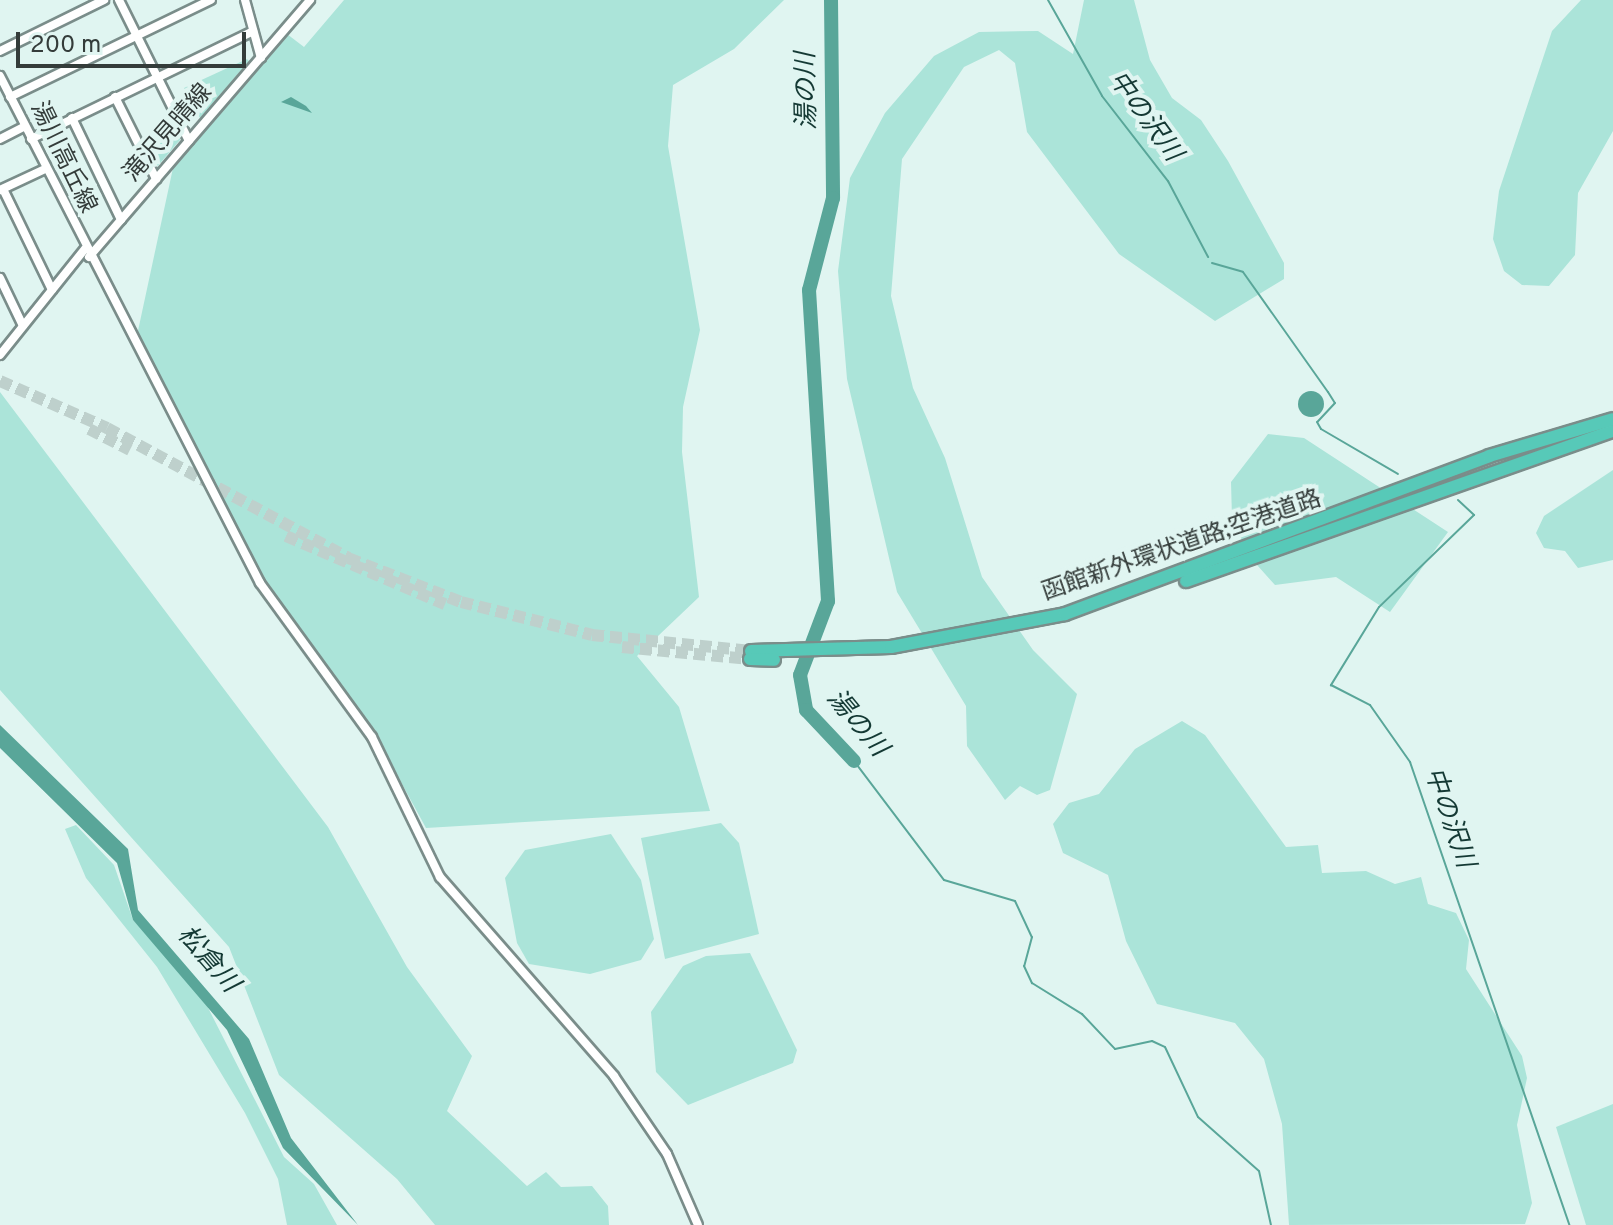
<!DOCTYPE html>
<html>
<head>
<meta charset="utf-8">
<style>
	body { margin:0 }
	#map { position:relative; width:1613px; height:1225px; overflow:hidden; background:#e0f5f1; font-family:Overpass,"Noto Sans JP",sans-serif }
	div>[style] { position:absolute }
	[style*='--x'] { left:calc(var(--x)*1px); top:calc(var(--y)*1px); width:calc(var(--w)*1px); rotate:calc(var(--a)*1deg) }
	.green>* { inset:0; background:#abe4d9 }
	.water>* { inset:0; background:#59a699 }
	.round { border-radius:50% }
	.stream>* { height:2px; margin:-1px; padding:0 1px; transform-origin:1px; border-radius:1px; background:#59a699 }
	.river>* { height:14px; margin:-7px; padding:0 7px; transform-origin:7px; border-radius:7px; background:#59a699 }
	.highway-tunnel>* { height:12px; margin-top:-6px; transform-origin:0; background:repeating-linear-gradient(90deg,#bed0cc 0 12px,transparent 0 18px) }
	.roads { filter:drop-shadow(2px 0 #7a8d8a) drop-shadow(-2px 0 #7a8d8a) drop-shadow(0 2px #7a8d8a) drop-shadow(0 -2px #7a8d8a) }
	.minor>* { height:8px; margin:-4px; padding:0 4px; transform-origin:4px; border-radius:4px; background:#fff }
	.highway>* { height:12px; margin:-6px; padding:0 6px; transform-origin:6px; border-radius:6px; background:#57c9b8 }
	span { translate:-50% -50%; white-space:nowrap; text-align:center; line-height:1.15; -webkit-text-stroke:8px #e0f5f1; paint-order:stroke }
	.street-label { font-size:24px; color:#343c3a }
	.water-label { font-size:26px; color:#143934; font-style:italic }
	.scale { position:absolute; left:16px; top:32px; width:230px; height:36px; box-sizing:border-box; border:4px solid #343c3a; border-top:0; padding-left:10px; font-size:24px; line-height:28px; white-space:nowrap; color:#343c3a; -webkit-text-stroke:6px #e0f5f1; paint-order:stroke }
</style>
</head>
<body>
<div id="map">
	<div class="green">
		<div style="clip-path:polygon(344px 0,784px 0,734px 49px,673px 85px,668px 146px,700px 330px,683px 407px,682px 452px,699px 597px,637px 656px,679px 707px,710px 811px,426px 828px,371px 727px,264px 578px,136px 340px,173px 168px,287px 34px,304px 47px)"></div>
		<div style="clip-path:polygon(1084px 0,1134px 0,1150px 60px,1172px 98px,1201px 120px,1228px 161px,1284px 263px,1284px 279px,1215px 321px,1119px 254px,1027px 132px,1015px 63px,999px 50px,964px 67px,902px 159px,891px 296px,913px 388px,945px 458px,982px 577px,1033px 650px,1077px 694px,1050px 790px,1037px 795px,1020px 786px,1005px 800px,967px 746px,966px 706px,897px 592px,847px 379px,838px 271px,850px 178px,885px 113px,934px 56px,979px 32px,1038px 31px,1073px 54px)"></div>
		<div style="clip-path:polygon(1581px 0,1613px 0,1613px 131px,1578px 193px,1575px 255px,1549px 286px,1522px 285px,1504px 271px,1493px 239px,1499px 191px,1552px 31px)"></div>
		<div style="clip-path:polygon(247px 59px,249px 61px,200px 118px,184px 88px)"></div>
		<div style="clip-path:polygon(179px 131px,180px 140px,156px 168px,146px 149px)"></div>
		<div style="clip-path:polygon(0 392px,328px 827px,407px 967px,472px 1056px,447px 1111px,527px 1186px,546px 1172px,561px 1187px,592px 1186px,608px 1206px,609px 1225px,435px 1225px,397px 1179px,279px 1075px,229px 947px,0 690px)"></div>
		<div style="clip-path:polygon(1268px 434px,1304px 438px,1448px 532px,1390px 612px,1336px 577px,1275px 585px,1249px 556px,1232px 518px,1231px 482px)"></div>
		<div style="clip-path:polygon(1613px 470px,1613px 560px,1578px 568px,1565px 551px,1544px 548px,1536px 533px,1544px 516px)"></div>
		<div style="clip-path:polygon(1182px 721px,1205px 735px,1286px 847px,1318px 845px,1322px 873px,1366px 871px,1395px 884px,1421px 877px,1428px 904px,1456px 913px,1469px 940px,1466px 969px,1522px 1056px,1527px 1078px,1517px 1125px,1532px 1203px,1525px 1224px,1289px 1225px,1282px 1124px,1264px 1059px,1235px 1023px,1157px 1004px,1126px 941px,1108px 875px,1063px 853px,1053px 824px,1069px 803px,1099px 794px,1135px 749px)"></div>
		<div style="clip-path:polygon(721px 823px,739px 843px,759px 934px,665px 959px,641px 838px)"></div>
		<div style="clip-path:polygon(76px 825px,114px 865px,133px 920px,199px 990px,284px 1157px,314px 1184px,337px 1225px,287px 1225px,278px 1179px,245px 1113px,157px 967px,86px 878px,65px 829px)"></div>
		<div style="clip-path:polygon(611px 834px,641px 880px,654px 939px,641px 960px,590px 974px,529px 964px,517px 943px,505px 878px,525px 850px)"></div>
		<div style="clip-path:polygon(750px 953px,797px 1050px,793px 1063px,688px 1105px,656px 1072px,651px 1012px,683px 966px,706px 956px)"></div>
		<div style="clip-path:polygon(1613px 1104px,1613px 1225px,1586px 1225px,1556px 1127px)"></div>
	</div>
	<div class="water">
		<div style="clip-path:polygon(291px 97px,306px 106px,312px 113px,281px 102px)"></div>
		<div class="round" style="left:1298px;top:391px;width:26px;height:26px"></div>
		<div style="clip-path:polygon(0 725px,128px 849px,138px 910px,249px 1039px,291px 1138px,358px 1225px,283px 1148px,227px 1030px,133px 920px,117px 863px,0 748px)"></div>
	</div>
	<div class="stream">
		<div style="--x:1048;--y:0;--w:110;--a:60.6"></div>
		<div style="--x:1102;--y:96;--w:108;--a:52.2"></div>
		<div style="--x:1168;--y:181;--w:86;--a:62.2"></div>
		<div style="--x:1212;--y:263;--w:32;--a:16"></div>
		<div style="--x:1243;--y:272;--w:147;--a:54.7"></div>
		<div style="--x:1328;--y:392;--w:13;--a:58"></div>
		<div style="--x:1335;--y:403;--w:26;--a:133"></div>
		<div style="--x:1317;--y:422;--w:8;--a:60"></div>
		<div style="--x:1321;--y:429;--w:89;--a:30.3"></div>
		<div style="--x:1458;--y:500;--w:22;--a:43"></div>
		<div style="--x:1474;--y:515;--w:132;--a:135.9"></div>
		<div style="--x:1379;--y:607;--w:92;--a:121.6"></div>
		<div style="--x:1331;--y:685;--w:44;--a:27.1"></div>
		<div style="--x:1370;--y:705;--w:70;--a:54.9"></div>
		<div style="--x:1410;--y:762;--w:490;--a:71"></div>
		<div style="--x:854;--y:761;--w:149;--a:52.9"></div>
		<div style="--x:944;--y:880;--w:74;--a:16.5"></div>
		<div style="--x:1015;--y:901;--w:40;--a:65"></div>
		<div style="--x:1032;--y:937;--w:30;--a:105"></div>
		<div style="--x:1024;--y:966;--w:19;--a:65"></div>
		<div style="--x:1032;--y:983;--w:59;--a:31.8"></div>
		<div style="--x:1082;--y:1014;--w:48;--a:46.7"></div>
		<div style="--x:1115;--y:1049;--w:38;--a:-12"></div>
		<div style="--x:1152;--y:1041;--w:14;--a:25"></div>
		<div style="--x:1165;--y:1047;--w:77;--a:64.8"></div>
		<div style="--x:1198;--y:1117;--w:81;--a:41.5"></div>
		<div style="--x:1259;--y:1171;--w:55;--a:77.5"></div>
	</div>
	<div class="river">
		<div style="--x:831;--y:0;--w:198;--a:89.4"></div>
		<div style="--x:833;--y:198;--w:95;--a:104.6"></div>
		<div style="--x:809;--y:290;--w:312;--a:86.5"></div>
		<div style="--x:828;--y:601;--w:79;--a:110.7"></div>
		<div style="--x:800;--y:675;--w:36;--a:80"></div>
		<div style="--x:806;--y:710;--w:70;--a:46.7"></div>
	</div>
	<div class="highway-tunnel">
		<div style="--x:0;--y:381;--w:117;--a:23.7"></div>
		<div style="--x:107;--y:428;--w:274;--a:28.3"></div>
		<div style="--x:348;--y:558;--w:121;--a:21.3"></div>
		<div style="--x:461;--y:602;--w:135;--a:14.1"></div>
		<div style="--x:592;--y:635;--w:160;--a:5.7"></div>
		<div style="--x:89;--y:429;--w:46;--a:27.1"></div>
		<div style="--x:286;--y:536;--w:173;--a:23.2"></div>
		<div style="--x:622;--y:647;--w:129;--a:5.4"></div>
	</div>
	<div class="roads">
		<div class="minor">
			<div style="--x:119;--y:0;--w:157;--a:63.6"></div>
			<div style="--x:245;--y:0;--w:60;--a:74.6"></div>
			<div style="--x:0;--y:51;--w:116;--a:-26.1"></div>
			<div style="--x:0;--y:76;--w:570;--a:62.85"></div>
			<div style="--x:260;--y:583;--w:190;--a:54"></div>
			<div style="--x:372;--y:737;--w:156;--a:64.1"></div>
			<div style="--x:440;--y:877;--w:264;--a:48.8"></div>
			<div style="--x:614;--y:1076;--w:94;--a:55.8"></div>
			<div style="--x:667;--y:1154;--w:77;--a:66.4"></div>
			<div style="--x:10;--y:97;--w:223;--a:-25.8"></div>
			<div style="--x:115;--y:97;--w:92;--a:63.4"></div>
			<div style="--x:72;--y:118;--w:113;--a:64.3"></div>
			<div style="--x:0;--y:139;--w:28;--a:-27"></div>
			<div style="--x:31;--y:139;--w:247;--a:-25.9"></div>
			<div style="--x:3;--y:189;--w:112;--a:64.1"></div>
			<div style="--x:0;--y:190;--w:50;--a:-25"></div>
			<div style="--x:89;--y:257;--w:339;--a:-49.3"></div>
			<div style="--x:0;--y:278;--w:53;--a:64.4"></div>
			<div style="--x:0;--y:355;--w:136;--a:-51.3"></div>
		</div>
		<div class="highway">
			<div style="--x:1186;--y:581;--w:453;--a:-19.4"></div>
			<div style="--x:751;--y:651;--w:140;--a:-1.6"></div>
			<div style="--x:891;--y:647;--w:177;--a:-10.7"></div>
			<div style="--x:1065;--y:614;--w:452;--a:-20.4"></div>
			<div style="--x:1489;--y:456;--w:129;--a:-16.6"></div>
			<div style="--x:750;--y:659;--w:24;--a:2"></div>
		</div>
	</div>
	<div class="street-label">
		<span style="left:169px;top:134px;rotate:-49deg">滝沢見晴線</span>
		<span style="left:62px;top:158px;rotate:64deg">湯川高丘線</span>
		<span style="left:1182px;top:547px;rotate:-19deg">函館新外環状道路;空港道路</span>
	</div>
	<div class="water-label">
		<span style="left:808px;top:91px;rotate:-91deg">湯の川</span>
		<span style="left:1144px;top:117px;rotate:54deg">中の沢川</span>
		<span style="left:856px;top:724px;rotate:50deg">湯の川</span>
		<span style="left:1448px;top:818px;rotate:71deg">中の沢川</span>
		<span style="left:207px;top:960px;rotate:49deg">松倉川</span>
	</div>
	<div class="scale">200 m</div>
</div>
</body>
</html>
